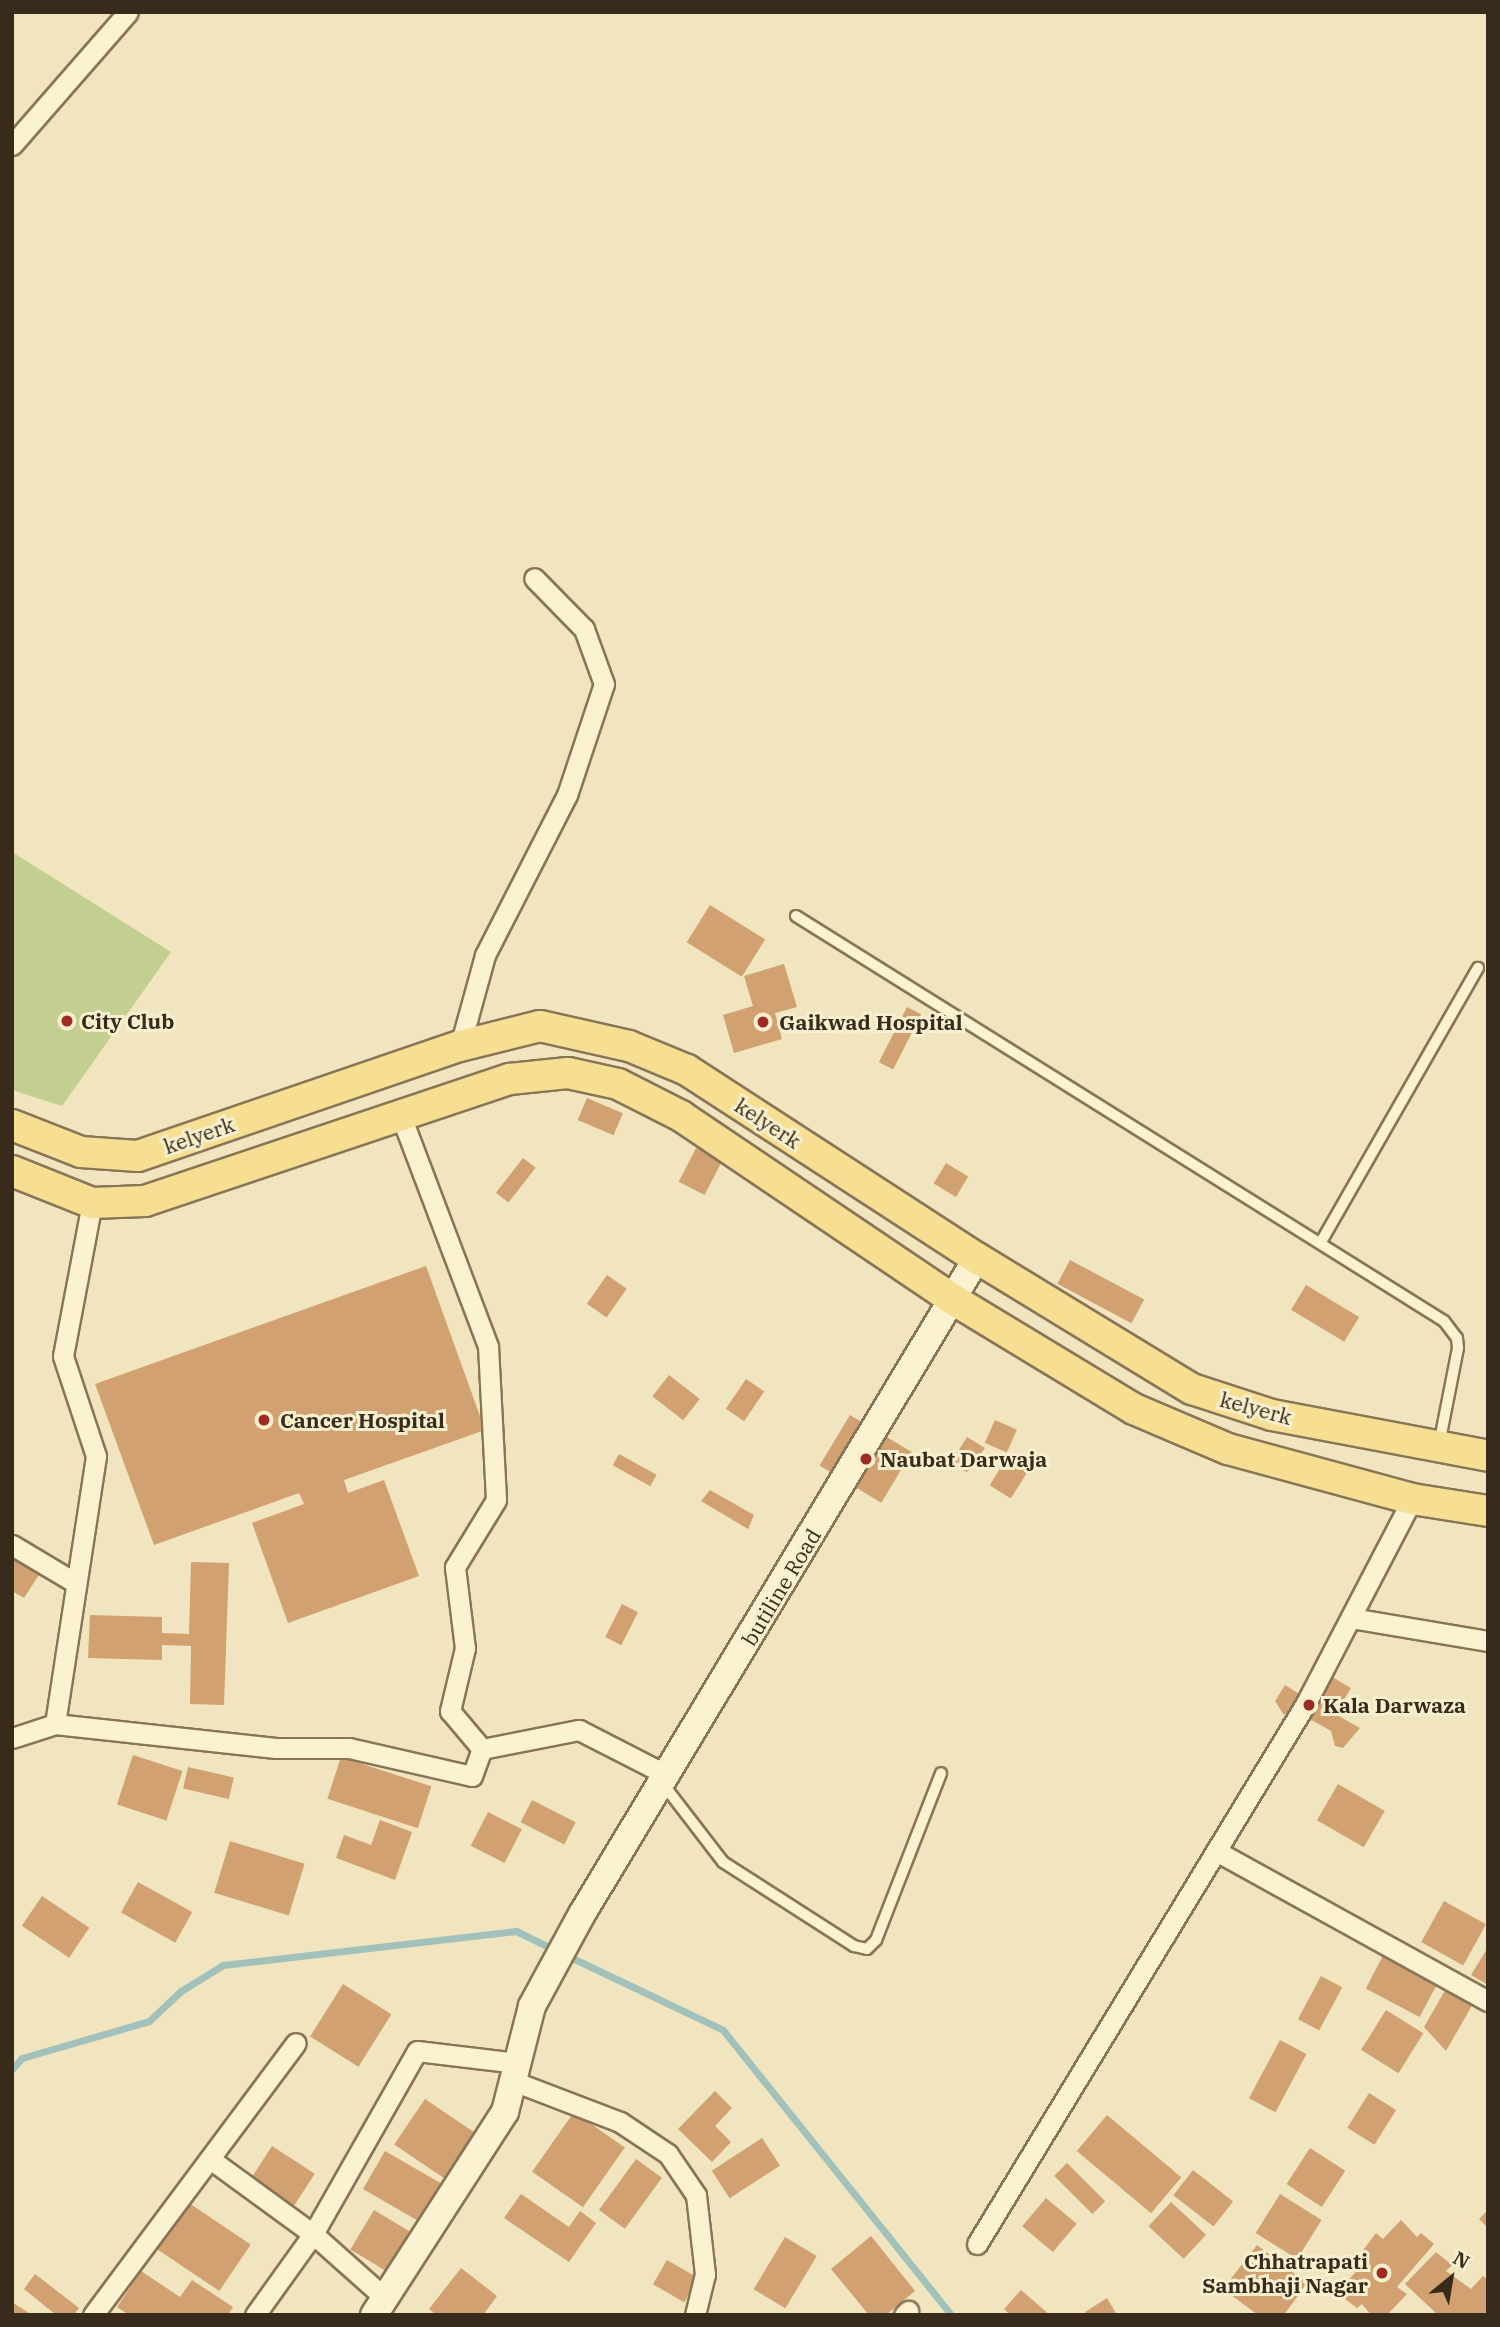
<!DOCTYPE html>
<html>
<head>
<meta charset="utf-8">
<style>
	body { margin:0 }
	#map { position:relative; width:1500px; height:2327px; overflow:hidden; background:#f0e5be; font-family:"IBM Plex Serif",serif }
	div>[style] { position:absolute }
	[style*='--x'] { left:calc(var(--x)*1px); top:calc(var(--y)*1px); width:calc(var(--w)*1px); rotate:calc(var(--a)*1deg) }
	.green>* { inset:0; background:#c2cf91 }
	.stream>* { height:7px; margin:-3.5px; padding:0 3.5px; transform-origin:3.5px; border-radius:3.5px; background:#a2c1bb }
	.building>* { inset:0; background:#d1a171; transform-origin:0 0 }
	.roads { filter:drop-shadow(2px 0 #897556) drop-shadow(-2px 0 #897556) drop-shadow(0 2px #897556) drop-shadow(0 -2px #897556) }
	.lane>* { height:10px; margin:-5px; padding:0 5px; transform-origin:5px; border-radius:5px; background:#fbf2d1 }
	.street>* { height:19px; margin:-9.5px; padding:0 9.5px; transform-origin:9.5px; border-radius:9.5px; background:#fbf2d1 }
	.secondary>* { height:26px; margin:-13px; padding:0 13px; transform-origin:13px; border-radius:13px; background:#fbf2d1 }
	.primary>* { height:30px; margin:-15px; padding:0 15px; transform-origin:15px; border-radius:15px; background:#f6df93 }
	.dots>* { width:19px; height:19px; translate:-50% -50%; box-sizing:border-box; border:4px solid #f7efce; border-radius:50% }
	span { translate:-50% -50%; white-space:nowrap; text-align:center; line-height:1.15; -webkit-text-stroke:6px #f7efce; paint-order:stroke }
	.poi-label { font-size:21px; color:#382b1b; font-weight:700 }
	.left { translate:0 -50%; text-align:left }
	.right { translate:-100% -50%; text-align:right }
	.street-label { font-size:21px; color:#382b1b }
	.frame { position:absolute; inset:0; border:14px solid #382b1b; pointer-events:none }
	.north { position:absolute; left:1416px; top:2243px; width:70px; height:70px; -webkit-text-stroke:5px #f7efce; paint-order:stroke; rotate:30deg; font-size:19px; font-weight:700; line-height:28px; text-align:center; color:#382b1b }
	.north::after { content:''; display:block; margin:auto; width:24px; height:32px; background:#382b1b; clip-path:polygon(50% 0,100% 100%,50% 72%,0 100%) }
</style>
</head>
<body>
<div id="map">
	<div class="green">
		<div style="clip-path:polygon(12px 852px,171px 952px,62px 1106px,12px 1090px)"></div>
	</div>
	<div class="stream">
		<div style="--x:566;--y:1955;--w:174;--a:25.5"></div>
		<div style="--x:723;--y:2030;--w:365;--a:51.3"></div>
		<div style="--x:12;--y:2069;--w:15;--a:-48"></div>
		<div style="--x:22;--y:2058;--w:132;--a:-16.2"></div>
		<div style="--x:149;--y:2021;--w:44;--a:-43.2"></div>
		<div style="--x:181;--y:1991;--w:49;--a:-31.8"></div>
		<div style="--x:223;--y:1965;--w:295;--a:-6.6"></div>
		<div style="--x:516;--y:1931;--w:43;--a:26"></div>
	</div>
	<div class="building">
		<div style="left:710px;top:905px;width:65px;height:44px;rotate:32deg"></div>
		<div style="clip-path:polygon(784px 964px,797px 1007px,775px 1013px,782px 1039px,734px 1053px,723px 1015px,753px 1006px,744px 976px)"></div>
		<div style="left:907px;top:1007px;width:16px;height:62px;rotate:27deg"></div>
		<div style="left:587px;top:1098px;width:39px;height:24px;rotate:23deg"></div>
		<div style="left:696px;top:1148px;width:29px;height:38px;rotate:27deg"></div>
		<div style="left:523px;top:1158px;width:16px;height:44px;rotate:38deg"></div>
		<div style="left:946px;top:1163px;width:26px;height:24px;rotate:31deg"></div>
		<div style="left:1070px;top:1260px;width:84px;height:27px;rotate:28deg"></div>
		<div style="clip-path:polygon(426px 1266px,485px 1430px,344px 1480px,348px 1493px,384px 1480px,419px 1576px,288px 1623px,252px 1523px,304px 1504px,299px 1493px,154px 1545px,95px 1384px)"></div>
		<div style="left:607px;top:1275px;width:24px;height:35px;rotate:35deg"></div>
		<div style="left:1306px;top:1285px;width:62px;height:29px;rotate:31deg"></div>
		<div style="left:669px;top:1375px;width:39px;height:27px;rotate:38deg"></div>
		<div style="left:746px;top:1379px;width:22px;height:36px;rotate:34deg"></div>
		<div style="left:850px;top:1415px;width:72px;height:59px;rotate:31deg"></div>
		<div style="left:995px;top:1420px;width:24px;height:25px;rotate:24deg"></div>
		<div style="clip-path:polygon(967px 1437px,985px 1448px,967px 1472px,950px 1464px)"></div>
		<div style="left:619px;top:1454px;width:43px;height:13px;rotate:29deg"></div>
		<div style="left:1006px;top:1459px;width:25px;height:31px;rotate:32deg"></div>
		<div style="clip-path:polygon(710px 1490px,754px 1515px,748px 1529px,701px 1501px)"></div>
		<div style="clip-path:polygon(12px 1552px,42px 1570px,24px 1598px,12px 1591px)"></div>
		<div style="clip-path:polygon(191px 1562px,229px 1563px,224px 1705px,190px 1704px,191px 1646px,162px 1645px,162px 1660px,88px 1658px,90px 1615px,162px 1617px,162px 1633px,189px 1634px)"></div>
		<div style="left:622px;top:1604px;width:18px;height:37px;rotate:27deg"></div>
		<div style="clip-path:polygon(1317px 1668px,1351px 1688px,1335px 1714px,1360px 1728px,1343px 1748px,1335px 1746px,1331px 1731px,1294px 1710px,1284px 1715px,1275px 1701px,1285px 1685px,1301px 1695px)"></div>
		<div style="left:133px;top:1755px;width:52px;height:52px;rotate:18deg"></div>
		<div style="left:341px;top:1757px;width:95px;height:44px;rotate:18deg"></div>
		<div style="left:188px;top:1767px;width:47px;height:22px;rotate:13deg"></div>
		<div style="left:1338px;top:1784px;width:54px;height:42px;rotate:30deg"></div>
		<div style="left:532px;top:1800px;width:49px;height:25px;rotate:27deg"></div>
		<div style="left:488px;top:1812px;width:38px;height:38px;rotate:27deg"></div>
		<div style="clip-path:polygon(380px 1820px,412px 1832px,395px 1880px,336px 1858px,344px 1835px,371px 1845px)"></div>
		<div style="left:230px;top:1841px;width:78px;height:54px;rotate:17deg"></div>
		<div style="left:138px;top:1882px;width:62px;height:35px;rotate:29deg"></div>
		<div style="left:42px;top:1896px;width:57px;height:36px;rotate:34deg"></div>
		<div style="left:1444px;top:1901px;width:48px;height:47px;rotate:29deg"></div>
		<div style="clip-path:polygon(1488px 1947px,1488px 1985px,1471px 1975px)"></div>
		<div style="left:1384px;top:1954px;width:61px;height:39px;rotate:28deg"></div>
		<div style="left:1321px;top:1976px;width:24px;height:49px;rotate:28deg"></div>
		<div style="left:343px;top:1984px;width:57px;height:62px;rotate:32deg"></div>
		<div style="clip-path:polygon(1447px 1987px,1474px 2002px,1446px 2051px,1424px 2027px)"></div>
		<div style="left:1386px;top:2010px;width:44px;height:47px;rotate:32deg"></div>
		<div style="left:1280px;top:2040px;width:30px;height:66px;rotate:28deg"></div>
		<div style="clip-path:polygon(715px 2091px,732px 2108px,715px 2126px,731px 2142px,712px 2162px,678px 2129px)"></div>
		<div style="left:1369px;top:2093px;width:32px;height:41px;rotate:32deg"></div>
		<div style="left:425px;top:2099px;width:66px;height:55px;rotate:34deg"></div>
		<div style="left:574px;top:2112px;width:62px;height:73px;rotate:35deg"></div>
		<div style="left:1107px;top:2115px;width:97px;height:47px;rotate:40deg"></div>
		<div style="left:762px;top:2138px;width:33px;height:60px;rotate:57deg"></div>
		<div style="left:272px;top:2146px;width:51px;height:43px;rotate:33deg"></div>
		<div style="left:1310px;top:2148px;width:42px;height:43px;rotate:33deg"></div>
		<div style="left:385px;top:2151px;width:70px;height:44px;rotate:30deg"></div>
		<div style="left:636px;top:2159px;width:32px;height:63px;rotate:36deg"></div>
		<div style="left:1067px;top:2163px;width:54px;height:18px;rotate:45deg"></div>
		<div style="left:1193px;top:2170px;width:51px;height:32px;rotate:38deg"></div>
		<div style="clip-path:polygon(521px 2194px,569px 2227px,580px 2211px,596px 2223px,569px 2262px,504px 2218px)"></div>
		<div style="left:1280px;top:2194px;width:49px;height:46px;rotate:32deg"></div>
		<div style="left:1046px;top:2198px;width:40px;height:37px;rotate:40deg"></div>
		<div style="left:186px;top:2201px;width:78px;height:56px;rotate:34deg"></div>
		<div style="left:1171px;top:2202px;width:48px;height:33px;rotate:43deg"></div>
		<div style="left:374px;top:2210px;width:48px;height:46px;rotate:31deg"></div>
		<div style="clip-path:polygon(1488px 2210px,1488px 2228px,1479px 2219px)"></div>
		<div style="clip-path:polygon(1401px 2220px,1417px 2237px,1421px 2233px,1434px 2244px,1397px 2287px,1407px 2294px,1387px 2315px,1371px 2315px,1362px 2304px,1357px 2308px,1337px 2293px,1368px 2258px,1361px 2253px,1376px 2233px,1383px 2239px)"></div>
		<div style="clip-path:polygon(871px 2236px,915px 2291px,886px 2315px,869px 2315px,831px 2269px)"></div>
		<div style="left:785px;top:2237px;width:37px;height:61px;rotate:31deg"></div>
		<div style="clip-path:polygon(1257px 2245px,1307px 2283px,1284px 2315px,1258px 2315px,1223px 2289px)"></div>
		<div style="clip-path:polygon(1436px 2252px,1452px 2265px,1446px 2271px,1471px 2289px,1483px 2276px,1488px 2280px,1488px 2315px,1438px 2315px,1405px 2284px)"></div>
		<div style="left:667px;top:2260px;width:36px;height:28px;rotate:30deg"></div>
		<div style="clip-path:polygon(461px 2268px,497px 2296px,483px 2315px,436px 2315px,429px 2309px)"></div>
		<div style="clip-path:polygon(141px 2271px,180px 2297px,192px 2280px,233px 2307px,228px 2315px,129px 2315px,117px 2307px)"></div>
		<div style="clip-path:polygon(35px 2274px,79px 2308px,74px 2315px,56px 2315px,24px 2289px)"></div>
		<div style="clip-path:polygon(1021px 2290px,1050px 2315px,1010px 2315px,1004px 2309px)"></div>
		<div style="clip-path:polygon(1107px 2298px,1117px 2315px,1087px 2315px,1085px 2312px)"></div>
		<div style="clip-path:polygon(12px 2302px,32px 2315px,12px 2315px)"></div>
	</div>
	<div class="roads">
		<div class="lane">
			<div style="--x:796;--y:916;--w:764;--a:32.01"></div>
			<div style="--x:1444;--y:1321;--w:21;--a:53"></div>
			<div style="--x:1457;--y:1338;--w:10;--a:84"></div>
			<div style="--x:1458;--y:1348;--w:99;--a:101.1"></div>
			<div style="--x:1321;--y:1242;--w:316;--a:-60.2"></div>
			<div style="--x:663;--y:1784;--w:98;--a:52.4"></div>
			<div style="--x:723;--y:1862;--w:156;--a:32.7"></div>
			<div style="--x:854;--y:1946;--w:13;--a:13"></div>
			<div style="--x:867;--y:1949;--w:13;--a:-45"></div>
			<div style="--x:876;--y:1940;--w:179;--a:-68.7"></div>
		</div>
		<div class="street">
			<div style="--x:12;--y:145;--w:176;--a:-48.9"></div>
			<div style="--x:460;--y:1046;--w:94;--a:-74.6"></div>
			<div style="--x:485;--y:955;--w:180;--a:-62.9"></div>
			<div style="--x:567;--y:795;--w:117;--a:-71.6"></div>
			<div style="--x:604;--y:684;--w:59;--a:-110"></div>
			<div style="--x:584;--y:629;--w:71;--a:-134.4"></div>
			<div style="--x:401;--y:1116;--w:246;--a:69.3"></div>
			<div style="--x:488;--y:1346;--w:154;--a:87"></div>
			<div style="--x:496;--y:1500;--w:79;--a:121.5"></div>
			<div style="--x:455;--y:1567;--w:82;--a:83"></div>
			<div style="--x:465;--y:1648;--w:65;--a:103.4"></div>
			<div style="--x:450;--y:1711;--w:50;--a:49.9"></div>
			<div style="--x:12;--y:1545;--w:72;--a:30.8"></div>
			<div style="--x:1351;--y:1618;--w:139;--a:9.5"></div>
			<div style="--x:55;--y:1724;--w:271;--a:-81.3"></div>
			<div style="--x:96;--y:1456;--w:105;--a:-108.3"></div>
			<div style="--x:63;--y:1356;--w:156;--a:-79.3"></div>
			<div style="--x:12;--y:1738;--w:45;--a:-18"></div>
			<div style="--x:55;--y:1724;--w:222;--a:6.2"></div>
			<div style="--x:276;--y:1748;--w:73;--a:0"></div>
			<div style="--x:349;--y:1748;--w:126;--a:12.8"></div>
			<div style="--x:472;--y:1776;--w:29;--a:-70"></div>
			<div style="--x:482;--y:1749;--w:99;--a:-11.1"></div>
			<div style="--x:579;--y:1730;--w:99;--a:27.1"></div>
			<div style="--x:1216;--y:1851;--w:311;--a:28.9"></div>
			<div style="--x:513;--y:2081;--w:115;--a:21"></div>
			<div style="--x:620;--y:2122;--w:58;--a:33.7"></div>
			<div style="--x:668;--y:2154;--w:50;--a:55.7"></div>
			<div style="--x:696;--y:2195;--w:80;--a:83.5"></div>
			<div style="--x:705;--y:2274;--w:42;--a:103.7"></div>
			<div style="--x:210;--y:2159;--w:127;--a:36.1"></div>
			<div style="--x:313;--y:2234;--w:96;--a:41.6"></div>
			<div style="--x:977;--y:2244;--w:633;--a:-58.69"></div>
			<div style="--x:1306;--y:1703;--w:230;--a:-62.5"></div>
			<div style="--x:93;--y:2315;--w:339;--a:-53.3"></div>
			<div style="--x:255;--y:2315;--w:100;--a:-54.4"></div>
			<div style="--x:313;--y:2234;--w:210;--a:-60.4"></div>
			<div style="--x:417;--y:2051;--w:101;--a:6.8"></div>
			<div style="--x:904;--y:2315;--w:6;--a:-45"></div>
		</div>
		<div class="secondary">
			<div style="--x:374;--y:2315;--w:242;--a:-57.2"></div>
			<div style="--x:505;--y:2112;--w:109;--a:-75.7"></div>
			<div style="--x:532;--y:2006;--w:105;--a:-61.5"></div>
			<div style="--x:582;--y:1914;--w:766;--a:-58.95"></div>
		</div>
		<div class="primary">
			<div style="--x:12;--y:1125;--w:74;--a:21.4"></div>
			<div style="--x:81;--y:1152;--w:57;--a:4"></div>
			<div style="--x:138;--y:1156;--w:340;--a:-18.9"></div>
			<div style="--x:460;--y:1046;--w:82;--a:-14"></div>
			<div style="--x:540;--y:1026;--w:91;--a:12.7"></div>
			<div style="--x:629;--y:1046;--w:63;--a:22.5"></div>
			<div style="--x:687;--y:1070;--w:346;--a:33"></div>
			<div style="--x:977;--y:1258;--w:252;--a:31.4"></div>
			<div style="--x:1192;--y:1389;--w:84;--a:18"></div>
			<div style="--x:1272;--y:1415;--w:220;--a:10.7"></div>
			<div style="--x:12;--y:1171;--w:86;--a:21.8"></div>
			<div style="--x:92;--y:1203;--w:53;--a:-2.2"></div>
			<div style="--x:145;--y:1201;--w:385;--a:-18.5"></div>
			<div style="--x:510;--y:1079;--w:58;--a:-5.9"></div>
			<div style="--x:568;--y:1073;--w:51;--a:12.4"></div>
			<div style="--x:618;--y:1084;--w:71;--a:26.9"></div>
			<div style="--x:681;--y:1116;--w:329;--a:34"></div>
			<div style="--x:954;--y:1300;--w:210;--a:31.2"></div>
			<div style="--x:1134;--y:1409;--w:102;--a:23.1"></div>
			<div style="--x:1228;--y:1449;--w:191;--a:15.2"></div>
			<div style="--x:1412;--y:1499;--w:77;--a:9"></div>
		</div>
	</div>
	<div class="dots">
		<div style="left:67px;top:1021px;background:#9c2b22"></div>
		<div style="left:763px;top:1022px;background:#9c2b22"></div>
		<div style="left:264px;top:1420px;background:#9c2b22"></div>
		<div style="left:866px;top:1459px;background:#9c2b22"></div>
		<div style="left:1309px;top:1705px;background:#9c2b22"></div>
		<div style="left:1382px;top:2273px;background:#9c2b22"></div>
	</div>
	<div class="poi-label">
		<span class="left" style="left:81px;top:1021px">City Club</span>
		<span class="left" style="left:779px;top:1022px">Gaikwad Hospital</span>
		<span class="left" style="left:280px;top:1420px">Cancer Hospital</span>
		<span class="left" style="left:880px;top:1459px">Naubat Darwaja</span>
		<span class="left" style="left:1323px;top:1705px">Kala Darwaza</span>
		<span class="right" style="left:1368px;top:2273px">Chhatrapati<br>Sambhaji Nagar</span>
	</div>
	<div class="street-label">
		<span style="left:768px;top:1123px;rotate:33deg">kelyerk</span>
		<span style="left:199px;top:1135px;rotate:-19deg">kelyerk</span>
		<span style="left:1256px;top:1408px;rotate:15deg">kelyerk</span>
		<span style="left:781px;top:1587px;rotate:-59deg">butiline Road</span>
	</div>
	<div class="frame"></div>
	<div class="north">N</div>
</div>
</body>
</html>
